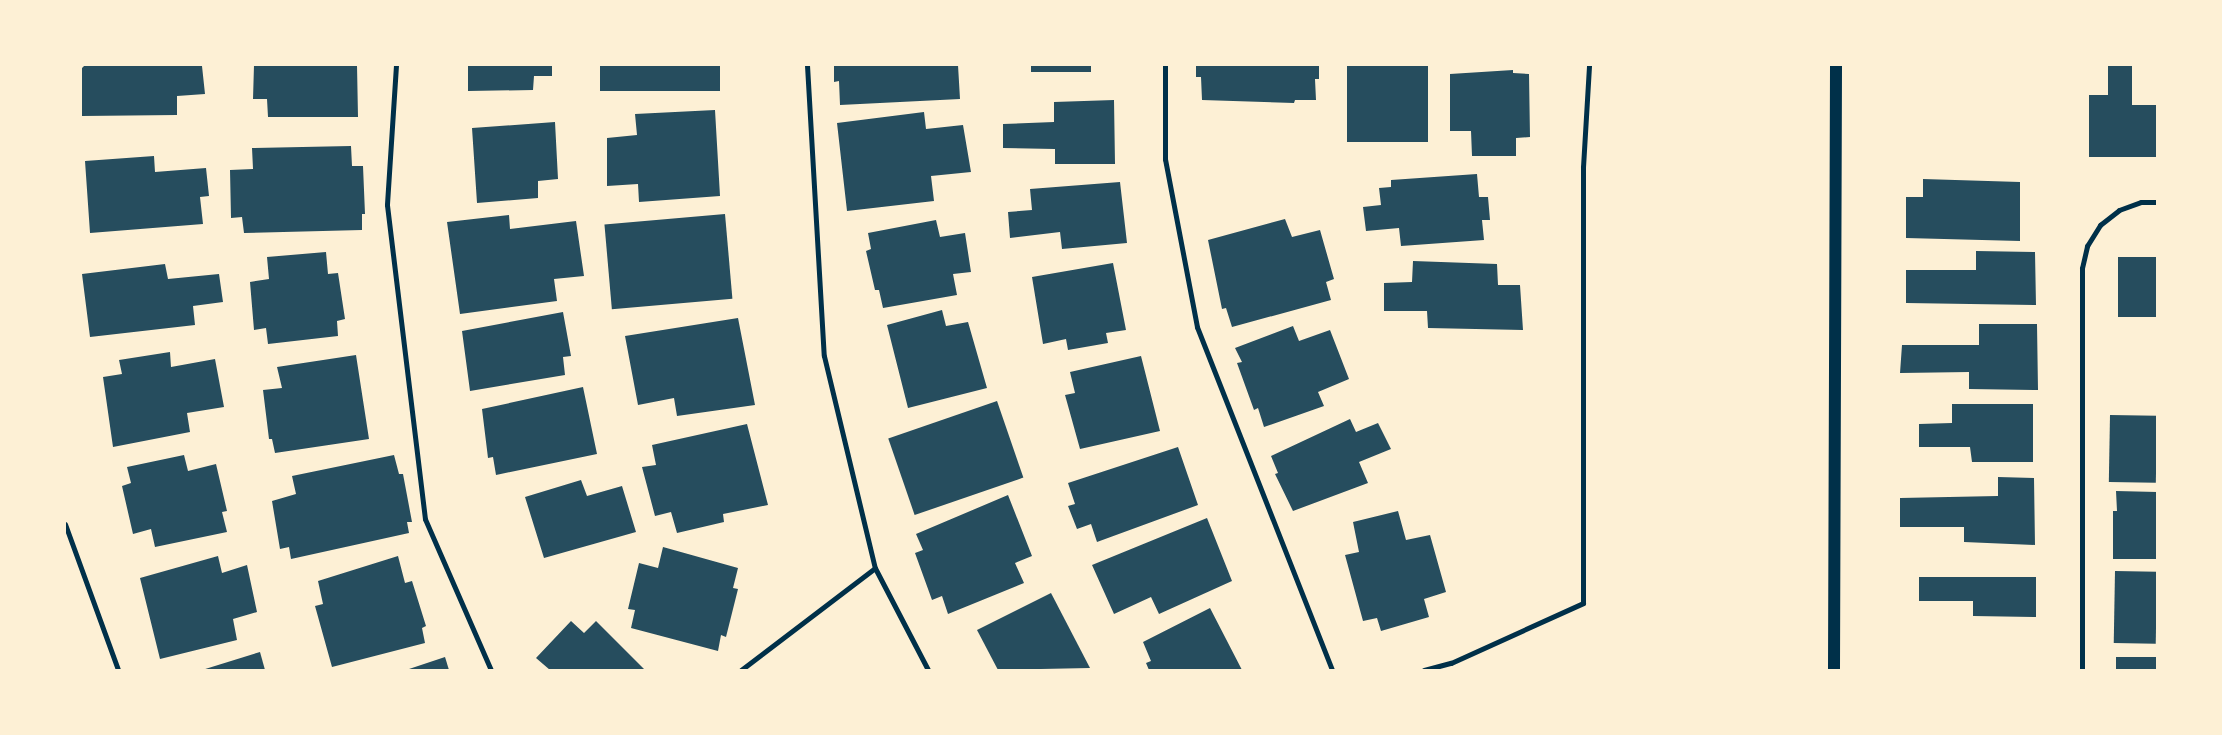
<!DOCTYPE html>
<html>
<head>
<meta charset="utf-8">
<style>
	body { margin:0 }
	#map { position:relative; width:2222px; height:735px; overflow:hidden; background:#fdf0d5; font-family:Karla,sans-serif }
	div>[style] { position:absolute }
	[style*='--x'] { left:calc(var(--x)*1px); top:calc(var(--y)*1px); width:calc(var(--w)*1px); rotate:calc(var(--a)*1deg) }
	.building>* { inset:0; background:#264d5e; transform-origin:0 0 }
	.service>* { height:5px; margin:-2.5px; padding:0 2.5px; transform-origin:2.5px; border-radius:2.5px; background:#003049 }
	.tertiary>* { height:12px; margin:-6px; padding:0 6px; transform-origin:6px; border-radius:6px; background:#003049 }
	span { translate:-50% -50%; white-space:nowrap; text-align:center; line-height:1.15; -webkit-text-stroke:5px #fdf0d5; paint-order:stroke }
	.frame { position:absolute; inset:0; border:66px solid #fdf0d5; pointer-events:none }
</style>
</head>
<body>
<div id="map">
	<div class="building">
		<div style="clip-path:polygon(85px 65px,202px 66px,205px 94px,177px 96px,177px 115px,82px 116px,82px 68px)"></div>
		<div style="clip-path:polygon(254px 65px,357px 65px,358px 117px,268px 117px,267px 99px,253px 99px)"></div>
		<div style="clip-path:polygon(468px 65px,552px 65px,552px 76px,534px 76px,533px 90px,468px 91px)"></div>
		<div style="left:600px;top:65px;width:120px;height:26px"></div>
		<div style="clip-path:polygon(834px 65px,958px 65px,960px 99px,840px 105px,839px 81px,834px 82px)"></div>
		<div style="left:1031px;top:65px;width:60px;height:7px"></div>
		<div style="clip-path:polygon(1196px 65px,1319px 65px,1319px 79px,1315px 79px,1316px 100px,1295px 100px,1294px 103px,1202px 100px,1201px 77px,1196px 77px)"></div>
		<div style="left:1347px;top:65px;width:81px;height:77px"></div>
		<div style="clip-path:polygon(2108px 65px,2132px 65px,2132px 105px,2157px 105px,2157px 157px,2089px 157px,2089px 95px,2108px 95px)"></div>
		<div style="clip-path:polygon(1513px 70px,1513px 73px,1529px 74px,1530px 137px,1516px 138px,1516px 156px,1472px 156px,1471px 131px,1450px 131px,1450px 74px)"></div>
		<div style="clip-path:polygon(1114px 100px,1115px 164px,1055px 164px,1055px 149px,1003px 148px,1003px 124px,1054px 122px,1054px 102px)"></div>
		<div style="clip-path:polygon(715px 110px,720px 196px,639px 202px,638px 184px,607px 186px,607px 138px,637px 135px,635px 114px)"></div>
		<div style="clip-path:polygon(924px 112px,926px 129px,963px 125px,971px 172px,931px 176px,934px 201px,847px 211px,837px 123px)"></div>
		<div style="clip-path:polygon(555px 122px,558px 179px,538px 181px,538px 198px,477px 203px,472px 128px)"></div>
		<div style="clip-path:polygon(351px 146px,352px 166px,363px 166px,365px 214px,362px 214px,362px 230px,244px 233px,242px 217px,231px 218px,230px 170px,253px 169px,252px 148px)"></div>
		<div style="clip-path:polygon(154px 156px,155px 172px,206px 168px,209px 196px,200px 197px,203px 224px,90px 233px,85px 161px)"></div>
		<div style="clip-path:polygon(1477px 174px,1479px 197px,1488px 197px,1490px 220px,1482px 220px,1484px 240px,1401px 246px,1399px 228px,1366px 231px,1363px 207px,1381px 205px,1379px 188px,1391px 187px,1391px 180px)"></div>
		<div style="clip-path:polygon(1923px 179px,2020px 182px,2020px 241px,1906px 238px,1906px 197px,1923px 197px)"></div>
		<div style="clip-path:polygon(1120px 182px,1127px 243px,1062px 249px,1060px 232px,1010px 238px,1008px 212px,1032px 210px,1030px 189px)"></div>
		<div style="left:725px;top:214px;width:85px;height:121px;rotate:85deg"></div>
		<div style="clip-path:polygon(509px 215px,510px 229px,576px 221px,584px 276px,554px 279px,557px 301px,460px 314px,447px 222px)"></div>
		<div style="clip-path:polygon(1285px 219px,1292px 237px,1320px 230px,1334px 279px,1326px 282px,1331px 300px,1232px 327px,1226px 308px,1222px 309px,1208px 240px)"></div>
		<div style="clip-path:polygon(936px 220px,940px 237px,965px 233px,971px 272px,953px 274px,957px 295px,883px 308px,879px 290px,875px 290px,866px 251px,871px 249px,868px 233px)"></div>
		<div style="clip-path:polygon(1976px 251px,2035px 252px,2036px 305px,1906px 303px,1906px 270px,1976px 270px)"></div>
		<div style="clip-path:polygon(326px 252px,328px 274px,338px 273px,345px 319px,337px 321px,338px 336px,268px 344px,266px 328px,254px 330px,250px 282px,269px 279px,267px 257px)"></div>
		<div style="left:2118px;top:257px;width:39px;height:60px"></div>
		<div style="clip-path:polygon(1413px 261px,1497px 264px,1498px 285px,1520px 285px,1523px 330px,1428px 328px,1427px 311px,1384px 311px,1384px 283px,1412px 282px)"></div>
		<div style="clip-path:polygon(1113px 263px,1126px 330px,1106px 333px,1108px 343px,1068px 350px,1066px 339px,1043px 344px,1032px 277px)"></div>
		<div style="clip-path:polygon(165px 264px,168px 279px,219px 274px,223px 302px,193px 306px,195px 325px,90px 337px,82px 274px)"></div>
		<div style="clip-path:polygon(942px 310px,946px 326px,968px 322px,987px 388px,908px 408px,887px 325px)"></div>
		<div style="clip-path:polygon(563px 312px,571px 356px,563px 357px,565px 375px,470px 391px,462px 331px)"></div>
		<div style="clip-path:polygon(738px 318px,755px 405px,677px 416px,674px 398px,638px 405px,625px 336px)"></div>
		<div style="clip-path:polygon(1979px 324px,2037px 324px,2038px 390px,1969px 389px,1969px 372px,1900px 373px,1902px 345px,1979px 345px)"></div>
		<div style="clip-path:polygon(1293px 326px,1299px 341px,1330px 330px,1349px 379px,1318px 392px,1324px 406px,1264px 427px,1258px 408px,1254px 410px,1237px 363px,1242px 362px,1235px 348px)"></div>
		<div style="clip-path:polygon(170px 352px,171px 367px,215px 359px,224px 407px,187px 413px,190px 432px,113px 447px,103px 377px,122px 374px,119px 360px)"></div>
		<div style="clip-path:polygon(356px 355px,369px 439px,275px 453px,272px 439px,269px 439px,263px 390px,282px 388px,277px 367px)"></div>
		<div style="clip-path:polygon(1141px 356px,1160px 431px,1080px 449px,1065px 395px,1075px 393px,1070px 372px)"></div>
		<div style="clip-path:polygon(583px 387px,597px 454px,496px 475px,493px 457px,488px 458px,482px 409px)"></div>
		<div style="left:997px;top:401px;width:81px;height:115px;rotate:71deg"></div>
		<div style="clip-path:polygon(1952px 404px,2033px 404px,2033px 462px,1972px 462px,1970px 447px,1919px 447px,1919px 424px,1952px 423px)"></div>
		<div style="left:2110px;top:415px;width:47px;height:67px;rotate:1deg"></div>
		<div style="clip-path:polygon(1350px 419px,1356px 432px,1378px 423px,1391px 449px,1359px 462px,1368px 483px,1293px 511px,1275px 474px,1278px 473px,1271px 456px)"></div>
		<div style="clip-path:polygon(747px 424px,768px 505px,723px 514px,724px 522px,677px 533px,671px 512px,655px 516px,642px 467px,656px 465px,652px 445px)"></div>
		<div style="clip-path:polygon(1178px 447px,1198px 505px,1097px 542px,1091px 524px,1077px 529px,1068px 506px,1075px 504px,1068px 483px)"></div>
		<div style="clip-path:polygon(184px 455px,188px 471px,216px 464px,227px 511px,222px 512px,227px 532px,155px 547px,151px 529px,133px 534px,122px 486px,131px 483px,127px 467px)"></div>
		<div style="clip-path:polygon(394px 455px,399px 474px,403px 474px,412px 522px,407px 522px,409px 533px,291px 559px,289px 547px,280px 549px,272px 501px,296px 494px,292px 476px)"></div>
		<div style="clip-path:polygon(1998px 477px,2034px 478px,2035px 545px,1964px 542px,1964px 527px,1900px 527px,1900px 498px,1998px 496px)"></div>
		<div style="clip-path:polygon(581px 480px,587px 496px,622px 486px,636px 532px,544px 558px,525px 497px)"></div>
		<div style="clip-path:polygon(2116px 491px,2157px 492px,2157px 559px,2113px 559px,2113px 511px,2117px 511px)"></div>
		<div style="clip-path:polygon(1008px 495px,1032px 556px,1015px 563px,1024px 583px,948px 614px,942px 596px,932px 600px,915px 553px,923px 550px,916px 534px)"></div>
		<div style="clip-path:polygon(1398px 511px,1406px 540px,1430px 535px,1446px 592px,1424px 599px,1429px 617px,1381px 631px,1377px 618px,1363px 621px,1345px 555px,1359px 552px,1353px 522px)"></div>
		<div style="clip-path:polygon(1207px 518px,1232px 581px,1159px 614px,1151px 597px,1114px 614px,1092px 565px)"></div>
		<div style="clip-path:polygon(663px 547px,738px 568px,733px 588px,738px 589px,726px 637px,721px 635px,718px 651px,631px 628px,635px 610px,628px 609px,639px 563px,658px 568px)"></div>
		<div style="clip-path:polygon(218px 556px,222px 573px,247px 565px,257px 612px,233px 619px,237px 640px,160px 659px,140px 578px)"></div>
		<div style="clip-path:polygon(398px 556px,405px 583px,412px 581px,426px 626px,422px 628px,425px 643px,332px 667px,315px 606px,323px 604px,318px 581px)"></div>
		<div style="left:2115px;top:571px;width:42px;height:72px;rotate:1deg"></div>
		<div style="clip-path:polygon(1919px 577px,2036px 577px,2036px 617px,1973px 616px,1973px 601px,1919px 601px)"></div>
		<div style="clip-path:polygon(1051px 593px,1090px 668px,998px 670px,977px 630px)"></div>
		<div style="clip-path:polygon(1210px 608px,1242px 670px,1149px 670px,1146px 663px,1151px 661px,1143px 642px)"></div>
		<div style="clip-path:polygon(571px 621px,584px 633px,596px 621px,645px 670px,550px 670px,536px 658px)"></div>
		<div style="clip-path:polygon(260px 652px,265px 670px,202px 670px)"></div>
		<div style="clip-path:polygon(445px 657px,449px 670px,406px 670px)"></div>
		<div style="left:2157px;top:657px;width:13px;height:41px;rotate:90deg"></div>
	</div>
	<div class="service">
		<div style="--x:396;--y:65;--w:140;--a:93.7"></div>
		<div style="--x:387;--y:205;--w:316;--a:83.1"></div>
		<div style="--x:425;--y:519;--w:165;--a:66.4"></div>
		<div style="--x:807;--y:65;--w:291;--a:86.7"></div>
		<div style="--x:824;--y:356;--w:218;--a:76.5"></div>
		<div style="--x:875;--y:568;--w:115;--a:62.5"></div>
		<div style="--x:1165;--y:65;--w:94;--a:90"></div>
		<div style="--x:1165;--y:159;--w:171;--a:79.2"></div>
		<div style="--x:1197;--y:327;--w:369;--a:68.5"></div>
		<div style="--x:65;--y:524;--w:155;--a:70"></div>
		<div style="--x:741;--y:670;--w:168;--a:-37.3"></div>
		<div style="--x:1424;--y:670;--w:28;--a:-15"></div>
		<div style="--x:1451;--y:663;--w:145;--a:-24.4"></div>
		<div style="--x:1583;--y:603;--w:436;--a:-90"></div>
		<div style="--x:1583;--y:167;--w:102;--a:-86.6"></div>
		<div style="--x:2082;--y:670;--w:402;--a:-90"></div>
		<div style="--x:2082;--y:268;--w:23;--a:-77"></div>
		<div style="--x:2087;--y:246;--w:25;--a:-58"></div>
		<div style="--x:2100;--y:225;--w:24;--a:-38"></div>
		<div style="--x:2119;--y:210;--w:23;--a:-20"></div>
		<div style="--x:2141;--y:202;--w:16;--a:0"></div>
	</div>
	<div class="tertiary">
		<div style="--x:1834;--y:670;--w:605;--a:-89.81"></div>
	</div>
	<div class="frame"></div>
</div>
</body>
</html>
